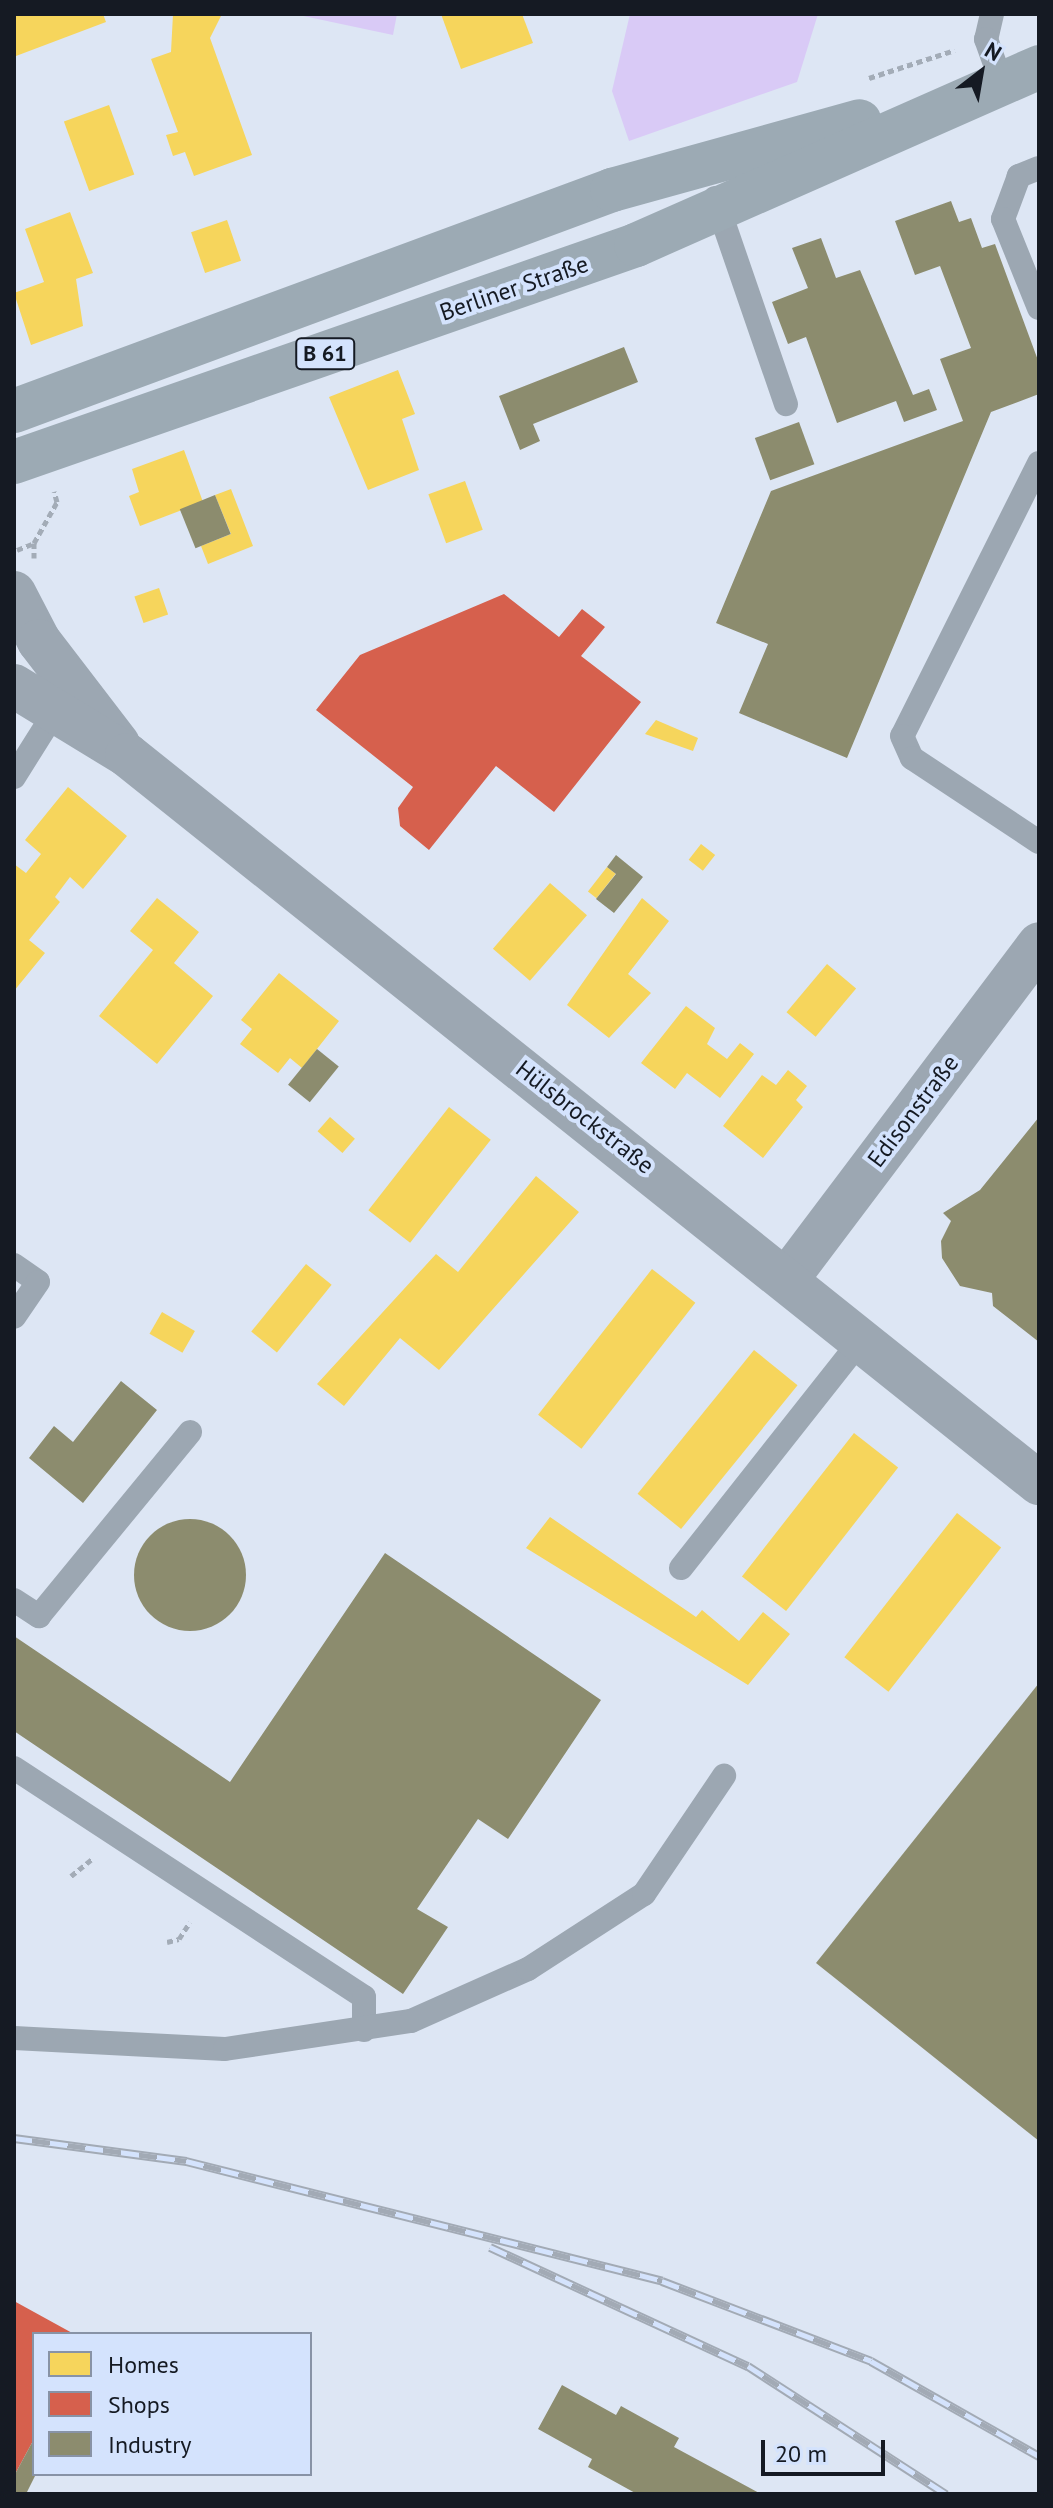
<!DOCTYPE html>
<html>
<head>
<meta charset="utf-8">
<style>
	body { margin:0 }
	#map { position:relative; width:1053px; height:2508px; overflow:hidden; background:#dde6f4; font-family:"PT Sans",sans-serif }
	div>[style] { position:absolute }
	[style*='--x'] { left:calc(var(--x)*1px); top:calc(var(--y)*1px); width:calc(var(--w)*1px); rotate:calc(var(--a)*1deg) }
	.green>* { inset:0; background:#d9caf6 }
	.homes>* { inset:0; background:#f6d55c; transform-origin:0 0 }
	.shops>* { inset:0; background:#d6604d }
	.industry>* { inset:0; background:#8c8c6e; transform-origin:0 0 }
	.round { border-radius:50% }
	.path>* { height:5px; margin-top:-2.5px; transform-origin:0; background:repeating-linear-gradient(90deg,#a3acb7 0 6px,transparent 0 10px) }
	.service>* { height:24px; margin:-12px; padding:0 12px; transform-origin:12px; border-radius:12px; background:#9ca7b2 }
	.minor>* { height:44px; margin:-22px; padding:0 22px; transform-origin:22px; border-radius:22px; background:#9ca7b2 }
	.tertiary>* { height:44px; margin:-22px; padding:0 22px; transform-origin:22px; border-radius:22px; background:#9ca7b2 }
	.primary>* { height:44px; margin:-22px; padding:0 22px; transform-origin:22px; border-radius:22px; background:#9caab4 }
	.rail>* { height:9px; margin-top:-4.5px; transform-origin:0; background:repeating-linear-gradient(90deg,#d4e3fd 0 18px,#a2aab5 0 36px); box-sizing:border-box; border-block:2px solid #a2aab5 }
	span { translate:-50% -50%; white-space:nowrap; text-align:center; line-height:1.15; -webkit-text-stroke:8px #d4e3fd; paint-order:stroke }
	.shield-label span { padding:2px 6px; background:#d4e3fd; border:2px solid; border-radius:6px; -webkit-text-stroke-width:0 }
	.shield-label { font-size:22px; color:#151a23; font-weight:700 }
	.street-label { font-size:24px; color:#151a23 }
	.frame { position:absolute; inset:0; border:16px solid #151a23; pointer-events:none }
	.legend { position:absolute; left:32px; top:2332px; width:280px; height:144px; box-sizing:border-box; background:#d4e3fd; border:2px solid #8893a6; margin:0; padding:10px 14px; list-style:none; font-size:24px; color:#151a23 }
	.legend li { display:flex; align-items:center; gap:16px; height:40px }
	.legend b { width:40px; border:2px solid #8893a6 }
	.north { position:absolute; left:941px; top:32px; width:80px; height:80px; -webkit-text-stroke:6px #d4e3fd; paint-order:stroke; rotate:31deg; font-size:22px; font-weight:700; line-height:32px; text-align:center; color:#151a23 }
	.north::after { content:''; display:block; margin:auto; width:28px; height:36px; background:#151a23; clip-path:polygon(50% 0,100% 100%,50% 72%,0 100%) }
	.scale { position:absolute; left:761px; top:2440px; width:124px; height:36px; box-sizing:border-box; border:4px solid #151a23; border-top:0; padding-left:10px; font-size:24px; line-height:28px; white-space:nowrap; color:#151a23; -webkit-text-stroke:6px #d4e3fd; paint-order:stroke }
</style>
</head>
<body>
<div id="map">
	<div class="green">
		<div style="clip-path:polygon(294px 14px,397px 14px,393px 35px)"></div>
		<div style="clip-path:polygon(630px 14px,818px 14px,797px 82px,629px 141px,612px 91px)"></div>
	</div>
	<div class="homes">
		<div style="clip-path:polygon(14px 14px,103px 14px,106px 22px,16px 56px)"></div>
		<div style="clip-path:polygon(173px 14px,222px 14px,210px 38px,252px 155px,194px 176px,185px 152px,173px 156px,166px 135px,178px 132px,151px 59px,171px 52px)"></div>
		<div style="clip-path:polygon(441px 14px,522px 14px,533px 43px,461px 69px)"></div>
		<div style="left:109px;top:105px;width:74px;height:48px;rotate:70deg"></div>
		<div style="clip-path:polygon(70px 212px,93px 273px,76px 279px,83px 326px,31px 345px,14px 293px,44px 282px,25px 229px)"></div>
		<div style="left:227px;top:220px;width:43px;height:38px;rotate:71deg"></div>
		<div style="clip-path:polygon(398px 370px,415px 414px,402px 419px,419px 470px,368px 490px,329px 397px)"></div>
		<div style="clip-path:polygon(184px 450px,203px 502px,140px 526px,129px 496px,139px 492px,132px 469px)"></div>
		<div style="left:465px;top:481px;width:52px;height:39px;rotate:70deg"></div>
		<div style="clip-path:polygon(231px 489px,253px 546px,208px 564px,201px 546px,231px 534px,215px 495px)"></div>
		<div style="left:159px;top:588px;width:28px;height:26px;rotate:71deg"></div>
		<div style="clip-path:polygon(656px 720px,698px 738px,693px 751px,645px 734px)"></div>
		<div style="clip-path:polygon(68px 787px,127px 836px,83px 889px,70px 877px,55px 897px,60px 902px,29px 940px,45px 953px,14px 991px,14px 864px,26px 873px,41px 854px,25px 840px)"></div>
		<div style="left:701px;top:844px;width:18px;height:20px;rotate:38deg"></div>
		<div style="left:607px;top:867px;width:11px;height:31px;rotate:38deg"></div>
		<div style="left:550px;top:883px;width:49px;height:87px;rotate:41deg"></div>
		<div style="clip-path:polygon(157px 898px,199px 932px,174px 963px,213px 996px,157px 1064px,99px 1016px,153px 950px,130px 931px)"></div>
		<div style="clip-path:polygon(642px 898px,669px 921px,628px 974px,651px 993px,609px 1038px,567px 1005px)"></div>
		<div style="left:827px;top:964px;width:38px;height:63px;rotate:40deg"></div>
		<div style="clip-path:polygon(279px 973px,339px 1021px,302px 1068px,290px 1058px,278px 1073px,240px 1044px,252px 1029px,241px 1020px)"></div>
		<div style="clip-path:polygon(686px 1006px,715px 1028px,707px 1044px,727px 1059px,740px 1043px,754px 1054px,720px 1098px,687px 1073px,675px 1089px,641px 1063px)"></div>
		<div style="clip-path:polygon(788px 1070px,807px 1086px,796px 1100px,803px 1107px,763px 1158px,723px 1126px,762px 1075px,776px 1085px)"></div>
		<div style="left:449px;top:1107px;width:53px;height:131px;rotate:38deg"></div>
		<div style="left:330px;top:1117px;width:33px;height:19px;rotate:41deg"></div>
		<div style="clip-path:polygon(536px 1176px,579px 1212px,439px 1370px,400px 1338px,344px 1406px,317px 1384px,436px 1254px,458px 1272px)"></div>
		<div style="left:306px;top:1264px;width:33px;height:87px;rotate:39deg"></div>
		<div style="left:652px;top:1269px;width:55px;height:185px;rotate:38deg"></div>
		<div style="left:162px;top:1312px;width:38px;height:25px;rotate:30deg"></div>
		<div style="left:754px;top:1350px;width:56px;height:185px;rotate:39deg"></div>
		<div style="left:854px;top:1433px;width:56px;height:182px;rotate:38deg"></div>
		<div style="left:957px;top:1513px;width:56px;height:183px;rotate:38deg"></div>
		<div style="clip-path:polygon(550px 1517px,696px 1617px,702px 1610px,739px 1641px,763px 1612px,790px 1634px,748px 1685px,526px 1548px)"></div>
	</div>
	<div class="shops">
		<div style="clip-path:polygon(504px 594px,559px 637px,582px 609px,605px 627px,581px 656px,641px 702px,554px 812px,496px 766px,429px 850px,400px 826px,398px 808px,413px 787px,316px 710px,360px 655px)"></div>
		<div style="clip-path:polygon(14px 2301px,74px 2334px,34px 2334px,34px 2439px,14px 2476px)"></div>
	</div>
	<div class="industry">
		<div style="clip-path:polygon(951px 201px,959px 222px,971px 218px,982px 248px,995px 244px,1039px 363px,1039px 394px,991px 412px,847px 758px,739px 713px,768px 644px,716px 623px,771px 491px,963px 421px,940px 359px,971px 348px,940px 266px,915px 275px,895px 221px)"></div>
		<div style="clip-path:polygon(821px 238px,836px 278px,860px 270px,913px 395px,929px 389px,937px 410px,904px 422px,896px 401px,837px 423px,806px 337px,788px 344px,772px 302px,808px 288px,792px 248px)"></div>
		<div style="clip-path:polygon(624px 347px,638px 382px,533px 424px,540px 441px,520px 450px,499px 396px)"></div>
		<div style="left:799px;top:422px;width:45px;height:47px;rotate:70deg"></div>
		<div style="left:215px;top:495px;width:42px;height:38px;rotate:68deg"></div>
		<div style="clip-path:polygon(616px 855px,643px 877px,614px 913px,596px 899px,616px 874px,607px 867px)"></div>
		<div style="left:317px;top:1049px;width:28px;height:46px;rotate:39deg"></div>
		<div style="clip-path:polygon(1039px 1117px,1039px 1342px,993px 1306px,992px 1293px,960px 1286px,942px 1258px,941px 1241px,951px 1221px,943px 1213px,980px 1190px)"></div>
		<div style="clip-path:polygon(121px 1381px,157px 1410px,83px 1503px,29px 1458px,54px 1426px,73px 1442px)"></div>
		<div class="round" style="left:134px;top:1519px;width:112px;height:112px"></div>
		<div style="clip-path:polygon(385px 1553px,601px 1700px,508px 1839px,478px 1819px,417px 1909px,448px 1927px,403px 1994px,14px 1731px,14px 1636px,230px 1782px)"></div>
		<div style="clip-path:polygon(1039px 1683px,1039px 2141px,816px 1963px)"></div>
		<div style="clip-path:polygon(562px 2385px,616px 2415px,621px 2406px,679px 2438px,674px 2447px,761px 2494px,637px 2494px,588px 2467px,592px 2459px,538px 2429px)"></div>
		<div style="clip-path:polygon(34px 2439px,36px 2474px,26px 2494px,14px 2494px,14px 2476px)"></div>
	</div>
	<div class="path">
		<div style="--x:869;--y:78;--w:90;--a:-18"></div>
		<div style="--x:34;--y:543;--w:15;--a:90"></div>
		<div style="--x:17;--y:550;--w:18;--a:-22"></div>
		<div style="--x:34;--y:543;--w:47;--a:-60.7"></div>
		<div style="--x:57;--y:502;--w:11;--a:-105"></div>
		<div style="--x:71;--y:1876;--w:28;--a:-39"></div>
		<div style="--x:167;--y:1942;--w:12;--a:-14"></div>
		<div style="--x:179;--y:1939;--w:20;--a:-57"></div>
	</div>
	<div class="service">
		<div style="--x:992;--y:14;--w:26;--a:103"></div>
		<div style="--x:986;--y:39;--w:45;--a:70.3"></div>
		<div style="--x:1039;--y:168;--w:22;--a:158"></div>
		<div style="--x:1019;--y:176;--w:46;--a:110.4"></div>
		<div style="--x:1003;--y:219;--w:96;--a:68"></div>
		<div style="--x:715;--y:198;--w:218;--a:71"></div>
		<div style="--x:1039;--y:463;--w:305;--a:116.6"></div>
		<div style="--x:902;--y:736;--w:24;--a:66"></div>
		<div style="--x:912;--y:758;--w:152;--a:33.5"></div>
		<div style="--x:14;--y:777;--w:86;--a:-57.8"></div>
		<div style="--x:14;--y:1265;--w:29;--a:35"></div>
		<div style="--x:38;--y:1282;--w:42;--a:124.4"></div>
		<div style="--x:681;--y:1568;--w:292;--a:-51.7"></div>
		<div style="--x:14;--y:1600;--w:30;--a:33"></div>
		<div style="--x:39;--y:1616;--w:238;--a:-50.6"></div>
		<div style="--x:14;--y:1768;--w:418;--a:33.2"></div>
		<div style="--x:364;--y:1997;--w:33;--a:90"></div>
		<div style="--x:14;--y:2038;--w:211;--a:3"></div>
		<div style="--x:225;--y:2049;--w:188;--a:-8.6"></div>
		<div style="--x:411;--y:2021;--w:128;--a:-24"></div>
		<div style="--x:528;--y:1969;--w:138;--a:-32.9"></div>
		<div style="--x:644;--y:1894;--w:143;--a:-55.9"></div>
	</div>
	<div class="minor">
		<div style="--x:787;--y:1279;--w:419;--a:-53"></div>
	</div>
	<div class="tertiary">
		<div style="--x:14;--y:593;--w:54;--a:62.5"></div>
		<div style="--x:39;--y:641;--w:130;--a:52.5"></div>
		<div style="--x:14;--y:686;--w:132;--a:31.4"></div>
		<div style="--x:127;--y:755;--w:1167;--a:38.6"></div>
	</div>
	<div class="primary">
		<div style="--x:14;--y:411;--w:638;--a:-20.28"></div>
		<div style="--x:612;--y:190;--w:257;--a:-15.5"></div>
		<div style="--x:14;--y:462;--w:659;--a:-19.23"></div>
		<div style="--x:636;--y:245;--w:441;--a:-23.8"></div>
	</div>
	<div class="rail">
		<div style="--x:14;--y:2138;--w:174;--a:7.6"></div>
		<div style="--x:186;--y:2161;--w:491;--a:14.1"></div>
		<div style="--x:662;--y:2281;--w:224;--a:20.9"></div>
		<div style="--x:871;--y:2361;--w:193;--a:29.5"></div>
		<div style="--x:490;--y:2247;--w:284;--a:24.8"></div>
		<div style="--x:748;--y:2366;--w:236;--a:32.9"></div>
	</div>
	<div class="shield-label">
		<span style="left:325px;top:354px">B 61</span>
	</div>
	<div class="street-label">
		<span style="left:514px;top:288px;rotate:-19deg">Berliner Straße</span>
		<span style="left:913px;top:1111px;rotate:-53deg">Edisonstraße</span>
		<span style="left:585px;top:1117px;rotate:38deg">Hülsbrockstraße</span>
	</div>
	<div class="frame"></div>
	<ul class="legend">
	<li><b style="height:22px;background:#f6d55c"></b>Homes</li>
	<li><b style="height:22px;background:#d6604d"></b>Shops</li>
	<li><b style="height:22px;background:#8c8c6e"></b>Industry</li>
	</ul>
	<div class="north">N</div>
	<div class="scale">20 m</div>
</div>
</body>
</html>
